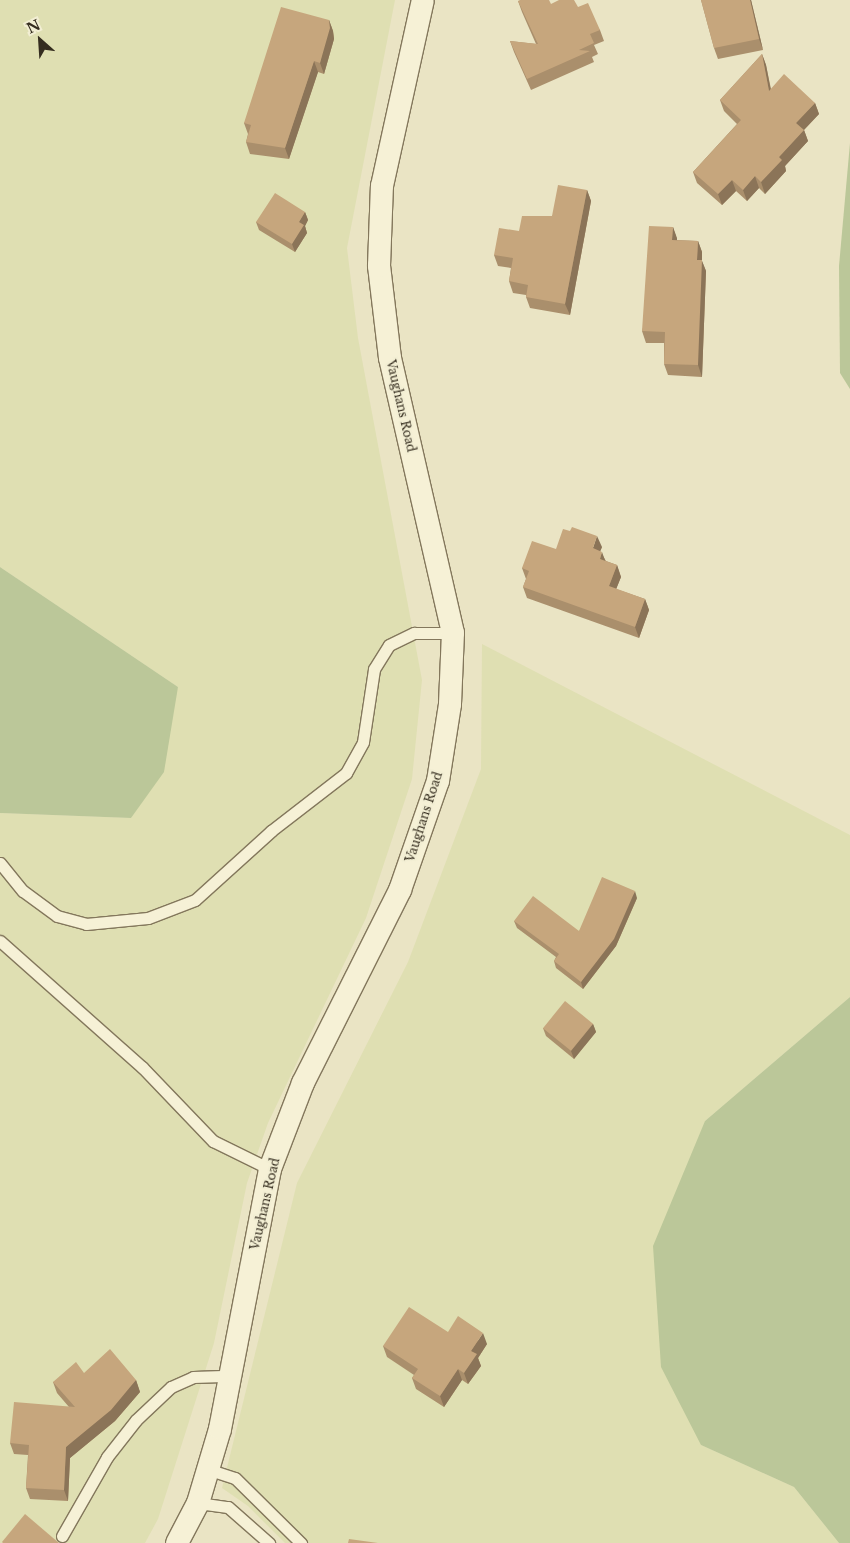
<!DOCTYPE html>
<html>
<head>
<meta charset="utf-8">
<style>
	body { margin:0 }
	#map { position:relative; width:850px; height:1543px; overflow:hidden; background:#eae4c4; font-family:"Libre Baskerville",serif }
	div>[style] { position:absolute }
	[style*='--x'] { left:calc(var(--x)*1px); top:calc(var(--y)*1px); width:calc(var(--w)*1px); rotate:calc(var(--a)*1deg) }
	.farmland>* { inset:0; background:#dfdfb2 }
	.green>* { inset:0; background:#bbc799 }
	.roads { filter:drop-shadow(1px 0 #83775c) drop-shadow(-1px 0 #83775c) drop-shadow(0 1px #83775c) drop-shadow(0 -1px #83775c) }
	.service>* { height:11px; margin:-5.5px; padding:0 5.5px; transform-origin:5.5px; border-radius:5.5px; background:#f6f1d6 }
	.minor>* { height:22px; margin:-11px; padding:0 11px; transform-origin:11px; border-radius:11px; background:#f6f1d6 }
	.wall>* { inset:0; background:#aa8f6c }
	.shaded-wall>* { inset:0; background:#8b7458 }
	.building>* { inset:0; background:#c6a67d; transform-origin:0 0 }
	span { translate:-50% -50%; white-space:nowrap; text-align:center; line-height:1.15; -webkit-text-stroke:4px #f2eed3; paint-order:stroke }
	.street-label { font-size:12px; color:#352d1f }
	.north { position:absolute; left:15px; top:15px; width:50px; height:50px; -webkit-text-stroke:4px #f2eed3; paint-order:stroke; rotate:334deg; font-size:14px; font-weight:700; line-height:20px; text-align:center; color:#352d1f }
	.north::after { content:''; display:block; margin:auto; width:18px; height:22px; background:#352d1f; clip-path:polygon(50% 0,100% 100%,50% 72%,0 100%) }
</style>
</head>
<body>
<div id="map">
	<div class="farmland">
		<div style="clip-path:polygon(0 0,395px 0,347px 248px,358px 338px,422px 680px,412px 779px,366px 918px,268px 1123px,247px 1183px,214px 1343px,158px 1519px,145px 1543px,0 1543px,0 813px,131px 818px,178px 687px,0 567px)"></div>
		<div style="clip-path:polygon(482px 644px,850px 835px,850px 997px,705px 1121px,701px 1445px,794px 1487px,839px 1543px,285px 1543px,248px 1506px,222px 1488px,297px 1183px,408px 962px,481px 769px)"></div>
	</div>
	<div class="green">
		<div style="clip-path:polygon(850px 143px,850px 389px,840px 373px,839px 266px)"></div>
		<div style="clip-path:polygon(0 567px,178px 687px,164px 772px,131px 818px,0 813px)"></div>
		<div style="clip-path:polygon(850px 997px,850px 1543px,839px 1543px,794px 1487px,701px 1445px,661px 1367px,653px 1246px,705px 1121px)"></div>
	</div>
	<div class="roads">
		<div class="service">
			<div style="--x:0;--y:863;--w:36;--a:51"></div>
			<div style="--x:23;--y:891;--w:42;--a:36.3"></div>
			<div style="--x:57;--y:916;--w:30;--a:15"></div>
			<div style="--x:86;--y:924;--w:62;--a:-5.5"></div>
			<div style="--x:148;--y:918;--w:50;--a:-21"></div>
			<div style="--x:195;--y:900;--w:103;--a:-42.2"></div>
			<div style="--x:271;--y:831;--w:95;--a:-37.7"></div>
			<div style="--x:346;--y:773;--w:35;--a:-61"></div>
			<div style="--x:363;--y:742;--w:74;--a:-81.4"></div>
			<div style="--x:374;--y:669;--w:28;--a:-58"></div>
			<div style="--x:389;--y:645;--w:28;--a:-26"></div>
			<div style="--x:414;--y:633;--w:39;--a:0"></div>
			<div style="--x:0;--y:941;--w:190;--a:41.6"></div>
			<div style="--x:142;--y:1067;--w:103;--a:46.2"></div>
			<div style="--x:213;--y:1141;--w:64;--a:26.2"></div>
			<div style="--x:207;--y:1469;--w:29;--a:18"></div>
			<div style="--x:235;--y:1478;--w:93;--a:44.6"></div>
			<div style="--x:198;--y:1503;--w:30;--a:8"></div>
			<div style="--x:228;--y:1507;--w:55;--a:41.3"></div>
			<div style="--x:62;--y:1536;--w:91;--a:-60.3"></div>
			<div style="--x:107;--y:1457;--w:47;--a:-51.9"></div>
			<div style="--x:136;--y:1420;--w:48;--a:-43.3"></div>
			<div style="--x:171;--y:1387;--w:24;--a:-24"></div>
			<div style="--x:193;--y:1377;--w:37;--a:-2"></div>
		</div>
		<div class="minor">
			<div style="--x:177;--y:1543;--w:45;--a:-62.3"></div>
			<div style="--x:198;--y:1503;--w:77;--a:-73.4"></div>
			<div style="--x:220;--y:1429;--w:265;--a:-79.1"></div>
			<div style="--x:270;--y:1169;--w:92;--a:-69"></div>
			<div style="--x:303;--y:1083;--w:216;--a:-63.3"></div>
			<div style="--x:400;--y:890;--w:115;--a:-70.8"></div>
			<div style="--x:438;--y:781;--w:78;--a:-81.1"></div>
			<div style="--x:450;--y:704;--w:71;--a:-87.6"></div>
			<div style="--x:453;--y:633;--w:282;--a:-102.9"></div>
			<div style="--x:390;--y:358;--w:93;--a:-96.8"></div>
			<div style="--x:379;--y:266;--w:80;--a:-87.9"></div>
			<div style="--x:382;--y:186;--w:190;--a:-77.6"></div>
		</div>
	</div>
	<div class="wall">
		<div style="clip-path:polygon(701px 0,751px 0,763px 50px,718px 59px,714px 48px)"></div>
		<div style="clip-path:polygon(518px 1px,578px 7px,600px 30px,604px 41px,594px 45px,598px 54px,592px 57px,594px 62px,531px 90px,514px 52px,510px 41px,536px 44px,522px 12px)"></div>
		<div style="clip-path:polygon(329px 20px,333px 31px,334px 39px,324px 74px,318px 72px,289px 159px,250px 154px,246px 142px,248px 134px,244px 123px)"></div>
		<div style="clip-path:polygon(762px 54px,766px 65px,771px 89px,815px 103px,819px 114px,804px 130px,808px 141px,785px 166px,786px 171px,765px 194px,759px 188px,747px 201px,736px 191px,722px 205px,697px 183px,693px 172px,737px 124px,724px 111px,720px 100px)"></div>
		<div style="clip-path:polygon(587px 190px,591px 201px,570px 315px,530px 308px,526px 297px,526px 295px,513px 293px,509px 281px,511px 268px,498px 266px,494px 255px,519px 231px,552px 216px)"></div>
		<div style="clip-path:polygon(305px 212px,308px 220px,305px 226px,307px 233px,295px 252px,259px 230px,256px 222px)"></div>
		<div style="clip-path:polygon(673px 227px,677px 240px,698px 241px,702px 252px,702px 261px,706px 271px,702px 377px,668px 375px,664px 364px,664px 343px,646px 343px,642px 331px)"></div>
		<div style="clip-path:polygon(602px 547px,600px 551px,606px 561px,617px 565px,621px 577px,616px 589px,645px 599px,649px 610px,639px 638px,527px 598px,523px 587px,526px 579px,522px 568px,556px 549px)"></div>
		<div style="clip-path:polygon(637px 898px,616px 946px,583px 989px,556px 968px,554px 961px,556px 957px,517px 928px,514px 921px,579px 931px)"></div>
		<div style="clip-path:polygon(593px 1024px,596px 1032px,574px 1059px,546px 1036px,543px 1028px)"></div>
		<div style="clip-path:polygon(448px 1332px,487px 1344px,478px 1358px,481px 1366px,468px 1384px,462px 1380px,444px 1407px,416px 1389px,412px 1378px,414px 1375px,387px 1357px,383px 1346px)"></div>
		<div style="clip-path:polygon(84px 1373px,136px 1380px,140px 1392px,115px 1421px,70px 1458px,68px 1501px,30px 1499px,26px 1488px,28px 1455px,14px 1454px,10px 1443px,69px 1407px,57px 1393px,53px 1382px)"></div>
	</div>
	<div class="shaded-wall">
		<div style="clip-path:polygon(750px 0,751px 0,763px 50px,759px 39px)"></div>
		<div style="clip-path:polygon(329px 20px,333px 31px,334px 39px,324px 74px,320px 63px)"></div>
		<div style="clip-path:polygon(762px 54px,766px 65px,773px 102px,769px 91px)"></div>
		<div style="clip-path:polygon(314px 61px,318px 72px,289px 159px,285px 148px)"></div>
		<div style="clip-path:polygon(815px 103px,819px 114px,800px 134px,796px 123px)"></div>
		<div style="clip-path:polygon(804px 130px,808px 141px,785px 166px,786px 171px,765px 194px,761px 182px,779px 157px)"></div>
		<div style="clip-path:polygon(755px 176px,759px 188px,747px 201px,743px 190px)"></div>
		<div style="clip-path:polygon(732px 180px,736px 191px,722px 205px,718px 194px)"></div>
		<div style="clip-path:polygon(587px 190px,591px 201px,570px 315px,565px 304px)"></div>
		<div style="clip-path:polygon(305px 212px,308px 220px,305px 226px,307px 233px,295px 252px,292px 244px,299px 222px)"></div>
		<div style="clip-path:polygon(673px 227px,677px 238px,677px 251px,672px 240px)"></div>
		<div style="clip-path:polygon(698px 241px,702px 252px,702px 261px,706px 271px,702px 377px,698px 365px,697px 260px)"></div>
		<div style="clip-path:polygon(597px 536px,602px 547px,597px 559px,593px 548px)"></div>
		<div style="clip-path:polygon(602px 552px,606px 563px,600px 559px)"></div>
		<div style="clip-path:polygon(617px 565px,621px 577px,613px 597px,609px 586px)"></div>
		<div style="clip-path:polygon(645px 599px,649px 610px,639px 638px,635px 627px)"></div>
		<div style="clip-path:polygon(635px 891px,637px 898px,616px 946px,583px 989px,581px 982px)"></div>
		<div style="clip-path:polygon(593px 1024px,596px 1032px,574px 1059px,571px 1051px)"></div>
		<div style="clip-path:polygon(483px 1333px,487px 1344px,478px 1358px,481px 1366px,468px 1384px,464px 1373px,471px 1351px)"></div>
		<div style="clip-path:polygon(458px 1369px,462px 1380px,444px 1407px,440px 1396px)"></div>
		<div style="clip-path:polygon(136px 1380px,140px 1392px,115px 1421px,70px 1458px,68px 1501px,64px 1490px,66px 1447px)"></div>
	</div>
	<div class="building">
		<div style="clip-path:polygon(520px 0,549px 0,551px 4px,559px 0,574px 0,578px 7px,588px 3px,600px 30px,590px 34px,594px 43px,579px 50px,590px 51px,527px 79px,510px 41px,538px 44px,518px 1px)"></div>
		<div style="clip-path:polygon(701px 0,750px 0,759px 39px,714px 48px)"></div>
		<div style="clip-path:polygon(281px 7px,329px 20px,330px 28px,320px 63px,314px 61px,285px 148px,246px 142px,251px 125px,244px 123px)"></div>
		<div style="clip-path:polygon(762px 54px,769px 91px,784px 74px,815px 103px,796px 123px,804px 130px,779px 157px,782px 160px,761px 182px,755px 176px,743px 190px,732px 180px,718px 194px,693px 172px,741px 120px,720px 100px)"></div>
		<div style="clip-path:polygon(558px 185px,587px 190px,565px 304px,526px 297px,528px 285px,509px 281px,513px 258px,494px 255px,499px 228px,519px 231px,522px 216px,552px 216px)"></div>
		<div style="clip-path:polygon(275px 193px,305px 212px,299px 222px,304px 225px,292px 244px,256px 222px)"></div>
		<div style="clip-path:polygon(649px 226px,673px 227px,672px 240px,698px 241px,697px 260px,702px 260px,698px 365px,664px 364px,665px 332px,642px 331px)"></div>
		<div style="clip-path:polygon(572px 527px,597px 536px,593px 548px,602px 552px,600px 559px,617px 565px,609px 586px,645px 599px,635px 627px,523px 587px,529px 571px,522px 568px,532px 541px,556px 549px,563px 529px,570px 531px)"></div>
		<div style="clip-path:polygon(602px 877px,635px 891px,614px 939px,581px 982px,554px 961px,559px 954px,514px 921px,533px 896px,579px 931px)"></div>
		<div style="left:565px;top:1001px;width:36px;height:35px;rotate:39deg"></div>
		<div style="clip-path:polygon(409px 1307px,448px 1332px,458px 1316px,483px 1333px,471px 1351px,477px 1354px,464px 1373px,458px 1369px,440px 1396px,412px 1378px,418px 1369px,383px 1346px)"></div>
		<div style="clip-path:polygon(110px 1349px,136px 1380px,111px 1410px,66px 1447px,64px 1490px,26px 1488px,29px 1445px,10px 1443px,14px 1402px,75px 1407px,53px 1382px,76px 1362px,84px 1373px)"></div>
		<div style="clip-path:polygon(25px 1514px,59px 1543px,3px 1543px,2px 1542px)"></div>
		<div style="clip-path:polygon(349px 1539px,378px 1543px,348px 1543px)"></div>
	</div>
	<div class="street-label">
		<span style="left:401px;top:406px;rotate:77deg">Vaughans Road</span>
		<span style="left:424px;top:817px;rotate:-72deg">Vaughans Road</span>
		<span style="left:265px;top:1204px;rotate:-77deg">Vaughans Road</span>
	</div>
	<div class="north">N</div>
</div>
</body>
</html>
